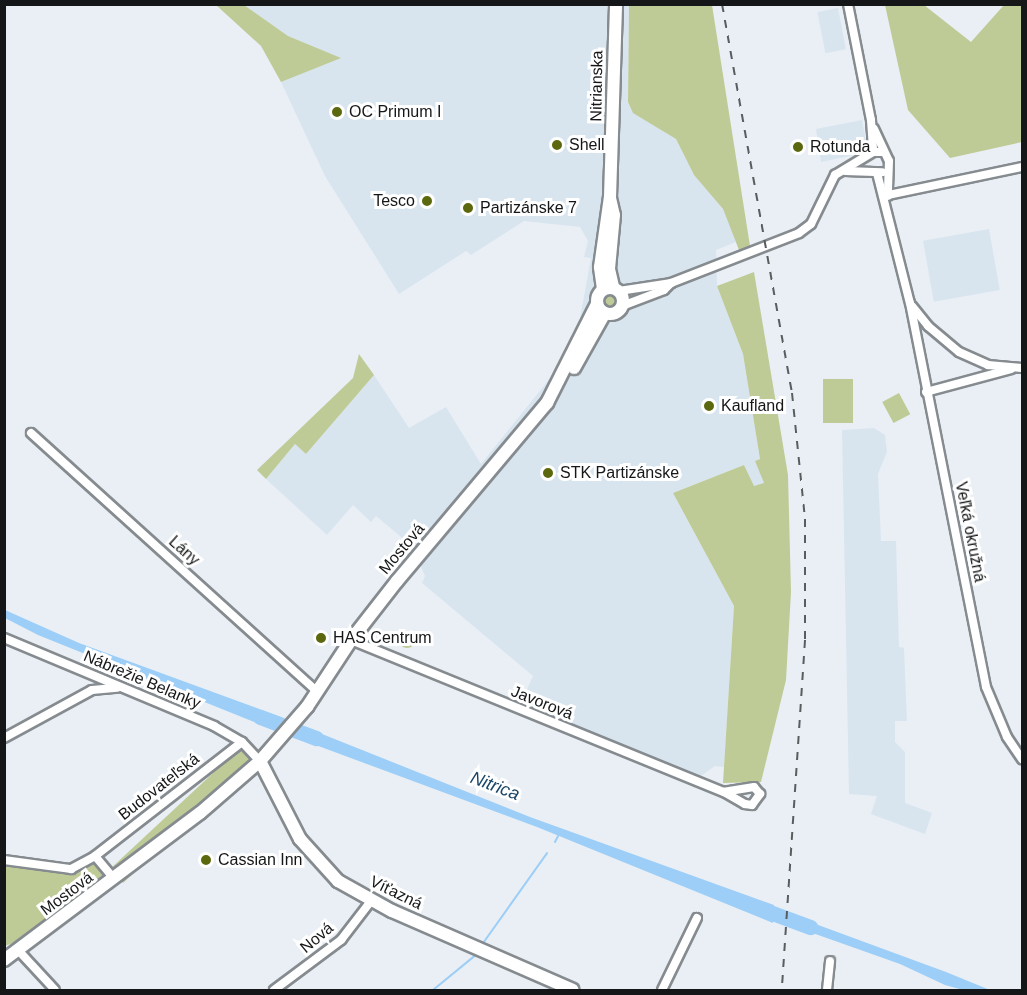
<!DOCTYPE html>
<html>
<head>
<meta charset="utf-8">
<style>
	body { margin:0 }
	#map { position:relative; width:1027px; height:995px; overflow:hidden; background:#e9eff5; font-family:Helvetica,sans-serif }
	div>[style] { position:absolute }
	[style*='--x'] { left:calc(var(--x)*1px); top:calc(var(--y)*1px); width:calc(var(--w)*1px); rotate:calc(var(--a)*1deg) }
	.built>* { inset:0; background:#d8e5ef; transform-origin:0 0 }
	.green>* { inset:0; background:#bfcb96; transform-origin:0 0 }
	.round { border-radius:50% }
	.water>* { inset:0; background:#9dcef7 }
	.stream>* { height:2px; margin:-1px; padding:0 1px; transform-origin:1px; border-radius:1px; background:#9dcef7 }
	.river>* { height:15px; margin:-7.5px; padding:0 7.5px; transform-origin:7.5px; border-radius:7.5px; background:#9dcef7 }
	.roads { filter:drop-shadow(2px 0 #858b8f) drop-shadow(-2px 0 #858b8f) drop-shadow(0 2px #858b8f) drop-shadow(0 -2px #858b8f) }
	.minor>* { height:8px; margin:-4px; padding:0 4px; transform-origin:4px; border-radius:4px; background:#fff }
	.secondary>* { height:12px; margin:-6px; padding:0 6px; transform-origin:6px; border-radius:6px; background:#fff }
	.primary>* { height:12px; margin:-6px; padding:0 6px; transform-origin:6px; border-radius:6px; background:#fff }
	.primary>.ring { margin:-6px; padding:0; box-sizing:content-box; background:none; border:12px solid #fff; border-radius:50% }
	.rail>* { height:2px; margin-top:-1px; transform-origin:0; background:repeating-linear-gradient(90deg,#595d60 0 8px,transparent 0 16px) }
	.dots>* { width:16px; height:16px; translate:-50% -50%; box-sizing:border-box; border:3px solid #fff; border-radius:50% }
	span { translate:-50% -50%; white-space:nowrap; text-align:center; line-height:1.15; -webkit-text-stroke:6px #fff; paint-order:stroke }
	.street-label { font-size:16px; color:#141618 }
	.poi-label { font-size:16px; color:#141618 }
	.left { translate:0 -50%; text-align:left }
	.right { translate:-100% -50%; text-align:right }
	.water-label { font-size:18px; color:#1a4769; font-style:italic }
	.frame { position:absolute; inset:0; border:6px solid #141618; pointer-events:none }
</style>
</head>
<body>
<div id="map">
	<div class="built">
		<div style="clip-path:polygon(244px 5px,629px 5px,628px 102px,633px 112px,676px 139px,694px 175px,723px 209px,736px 242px,716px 250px,717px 286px,743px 354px,760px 459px,756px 461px,764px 483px,754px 487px,744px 465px,673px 493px,734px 606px,724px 767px,715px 766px,698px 778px,520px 705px,533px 676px,422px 583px,425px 576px,412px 546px,376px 516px,371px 522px,353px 505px,327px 535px,266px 479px,295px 444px,306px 454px,374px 375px,409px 428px,446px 407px,481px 464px,551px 377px,567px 351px,579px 324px,591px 258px,584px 257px,588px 241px,580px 227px,524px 221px,471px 255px,466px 251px,399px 294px,325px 176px,281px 82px,340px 58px,288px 36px)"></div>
		<div style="left:838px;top:8px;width:42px;height:21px;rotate:79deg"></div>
		<div style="clip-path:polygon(862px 120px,867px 146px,864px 153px,821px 162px,816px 129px)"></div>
		<div style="left:989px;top:229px;width:62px;height:67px;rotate:80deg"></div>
		<div style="clip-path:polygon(874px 428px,885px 435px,887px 452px,878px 474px,881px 541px,896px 541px,899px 647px,904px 648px,907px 721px,895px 721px,895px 742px,905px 752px,905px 803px,932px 813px,925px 834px,871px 814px,877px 796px,849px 794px,842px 430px)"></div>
	</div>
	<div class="green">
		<div style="clip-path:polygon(216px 5px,244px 5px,288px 36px,341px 58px,281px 82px,261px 46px)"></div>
		<div style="clip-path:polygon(629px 5px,712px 5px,750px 246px,739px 250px,723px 209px,694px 175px,676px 139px,633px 113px,628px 102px)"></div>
		<div style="clip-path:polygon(885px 5px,924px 5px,971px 42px,1004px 5px,1022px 5px,1022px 142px,950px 158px,908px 110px)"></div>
		<div style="clip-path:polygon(754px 272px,788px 475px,791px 592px,786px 680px,761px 782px,723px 783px,734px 606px,673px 493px,744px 465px,754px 486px,764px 483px,755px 461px,760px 459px,743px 354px,717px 286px)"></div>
		<div class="round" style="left:601px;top:291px;width:18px;height:18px"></div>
		<div style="clip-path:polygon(359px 354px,374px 375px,306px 454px,295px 444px,266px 479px,257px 470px,353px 378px)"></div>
		<div style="left:823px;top:379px;width:30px;height:44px"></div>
		<div style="left:899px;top:393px;width:24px;height:19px;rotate:62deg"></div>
		<div class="round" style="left:399px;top:632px;width:16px;height:16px"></div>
		<div style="left:241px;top:747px;width:19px;height:179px;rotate:47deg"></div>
		<div style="clip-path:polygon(5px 864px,71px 873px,83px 864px,95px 864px,103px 875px,18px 941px,5px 946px)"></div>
	</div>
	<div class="water">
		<div style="clip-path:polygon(5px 610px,79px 643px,284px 718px,274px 730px,38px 635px,5px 618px)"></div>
		<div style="clip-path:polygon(302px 726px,530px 817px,774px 905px,773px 923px,537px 827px,294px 737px)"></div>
		<div style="clip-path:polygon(791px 915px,946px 972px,990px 990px,963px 990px,945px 985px,900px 964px,790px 925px)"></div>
	</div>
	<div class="stream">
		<div style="--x:555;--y:842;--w:9;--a:-63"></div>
		<div style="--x:481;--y:946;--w:114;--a:-54.6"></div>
		<div style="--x:433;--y:990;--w:57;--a:-39.3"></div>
	</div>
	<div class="river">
		<div style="--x:260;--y:717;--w:60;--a:20.6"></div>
		<div style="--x:756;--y:907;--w:58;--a:20.3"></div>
	</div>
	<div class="roads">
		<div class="minor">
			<div style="--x:848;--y:4;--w:118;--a:78.8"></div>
			<div style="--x:871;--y:120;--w:32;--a:86"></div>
			<div style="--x:874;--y:129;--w:35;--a:65"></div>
			<div style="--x:889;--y:161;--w:35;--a:92"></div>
			<div style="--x:845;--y:171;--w:37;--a:2"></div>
			<div style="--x:877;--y:173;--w:134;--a:75.8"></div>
			<div style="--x:910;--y:303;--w:391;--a:78.8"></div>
			<div style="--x:986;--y:687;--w:54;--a:67.2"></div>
			<div style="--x:1007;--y:737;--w:27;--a:56"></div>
			<div style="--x:888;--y:195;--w:137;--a:-11.8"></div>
			<div style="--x:619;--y:291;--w:53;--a:-8.7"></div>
			<div style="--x:671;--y:283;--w:137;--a:-21.3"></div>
			<div style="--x:799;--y:233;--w:15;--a:-37"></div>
			<div style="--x:811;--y:224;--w:55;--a:-63.9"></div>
			<div style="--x:835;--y:175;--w:44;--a:-31.2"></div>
			<div style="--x:873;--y:152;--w:10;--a:0"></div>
			<div style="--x:622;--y:306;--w:45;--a:-20.9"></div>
			<div style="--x:664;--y:290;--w:10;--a:-45"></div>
			<div style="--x:912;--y:306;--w:26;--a:51"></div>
			<div style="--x:928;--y:326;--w:40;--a:40"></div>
			<div style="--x:959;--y:352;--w:32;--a:24"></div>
			<div style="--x:988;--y:365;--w:34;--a:5"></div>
			<div style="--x:926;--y:392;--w:88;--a:-15.1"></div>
			<div style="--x:31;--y:433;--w:385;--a:42.1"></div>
			<div style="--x:4;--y:638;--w:228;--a:22.7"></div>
			<div style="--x:214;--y:726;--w:32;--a:30"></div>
			<div style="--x:242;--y:742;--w:26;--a:47"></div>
			<div style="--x:351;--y:640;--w:403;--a:22.2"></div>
			<div style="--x:724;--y:792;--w:24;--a:30"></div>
			<div style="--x:745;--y:804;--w:7;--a:8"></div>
			<div style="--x:752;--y:805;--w:14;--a:-54"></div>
			<div style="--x:760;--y:794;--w:9;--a:-131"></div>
			<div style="--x:754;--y:787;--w:30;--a:171"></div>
			<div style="--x:4;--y:738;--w:100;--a:-28.6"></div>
			<div style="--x:92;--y:690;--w:25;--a:-5"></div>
			<div style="--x:95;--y:856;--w:30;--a:50"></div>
			<div style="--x:4;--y:860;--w:68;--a:7.7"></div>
			<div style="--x:71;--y:869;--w:27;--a:-28"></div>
			<div style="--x:95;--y:856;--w:186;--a:-37.8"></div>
			<div style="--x:18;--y:950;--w:54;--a:47.2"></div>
			<div style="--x:274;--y:990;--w:84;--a:-36.7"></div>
			<div style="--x:341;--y:940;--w:49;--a:-52.4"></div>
			<div style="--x:662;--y:990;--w:80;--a:-64.1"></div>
			<div style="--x:827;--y:990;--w:29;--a:-84"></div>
		</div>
		<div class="secondary">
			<div style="--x:260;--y:761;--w:88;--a:62.9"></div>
			<div style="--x:300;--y:839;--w:57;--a:47.9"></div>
			<div style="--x:338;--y:881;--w:62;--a:29.1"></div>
			<div style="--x:392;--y:911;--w:197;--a:23.6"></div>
		</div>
		<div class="primary">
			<div style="--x:610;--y:198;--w:17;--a:77"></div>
			<div style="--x:614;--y:215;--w:54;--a:95.3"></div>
			<div style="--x:609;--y:269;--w:18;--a:77"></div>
			<div class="ring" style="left:597px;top:288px;width:14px;height:14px"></div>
			<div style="--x:603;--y:289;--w:22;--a:-98"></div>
			<div style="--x:600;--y:267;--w:71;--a:-81.9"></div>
			<div style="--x:610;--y:197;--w:193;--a:-88.2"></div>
			<div style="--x:574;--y:368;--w:63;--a:-60.6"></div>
			<div style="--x:4;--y:960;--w:245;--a:-36.9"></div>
			<div style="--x:200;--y:813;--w:79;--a:-40.9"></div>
			<div style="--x:260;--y:761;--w:72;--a:-49"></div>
			<div style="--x:307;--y:707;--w:80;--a:-56.7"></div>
			<div style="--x:351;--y:640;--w:75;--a:-52.1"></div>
			<div style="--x:397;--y:581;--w:233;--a:-49.9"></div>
			<div style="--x:547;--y:403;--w:111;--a:-63.2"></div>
		</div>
	</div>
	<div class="rail">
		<div style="--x:722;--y:4;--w:395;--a:79.8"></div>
		<div style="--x:792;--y:393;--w:127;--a:84.1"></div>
		<div style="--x:805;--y:519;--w:121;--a:90"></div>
		<div style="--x:805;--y:640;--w:351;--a:93.8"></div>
	</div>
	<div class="dots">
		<div style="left:337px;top:112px;background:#5b680e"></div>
		<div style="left:557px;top:145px;background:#5b680e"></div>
		<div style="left:798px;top:147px;background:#5b680e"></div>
		<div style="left:427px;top:201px;background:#5b680e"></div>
		<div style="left:468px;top:208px;background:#5b680e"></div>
		<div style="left:709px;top:406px;background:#5b680e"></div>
		<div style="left:548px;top:473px;background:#5b680e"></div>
		<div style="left:321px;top:638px;background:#5b680e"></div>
		<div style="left:206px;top:860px;background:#5b680e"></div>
	</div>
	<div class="street-label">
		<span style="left:597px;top:86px;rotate:-89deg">Nitrianska</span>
		<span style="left:970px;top:532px;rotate:79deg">Veľká okružná</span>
		<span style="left:402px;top:549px;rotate:-50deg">Mostová</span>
		<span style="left:184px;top:551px;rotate:42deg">Lány</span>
		<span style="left:142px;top:680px;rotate:23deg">Nábrežie Belanky</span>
		<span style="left:542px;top:703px;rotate:22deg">Javorová</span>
		<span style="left:159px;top:787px;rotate:-38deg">Budovateľská</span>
		<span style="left:396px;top:893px;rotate:26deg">Víťazná</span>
		<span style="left:67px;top:894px;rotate:-37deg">Mostová</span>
		<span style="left:317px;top:938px;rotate:-40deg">Nová</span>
	</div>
	<div class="poi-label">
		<span class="left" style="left:349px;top:112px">OC Primum I</span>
		<span class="left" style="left:569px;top:145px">Shell</span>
		<span class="left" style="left:810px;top:147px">Rotunda</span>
		<span class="right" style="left:415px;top:201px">Tesco</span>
		<span class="left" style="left:480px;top:208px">Partizánske 7</span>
		<span class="left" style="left:721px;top:406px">Kaufland</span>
		<span class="left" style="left:560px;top:473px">STK Partizánske</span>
		<span class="left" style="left:333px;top:638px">HAS Centrum</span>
		<span class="left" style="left:218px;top:860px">Cassian Inn</span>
	</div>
	<div class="water-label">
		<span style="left:495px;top:786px;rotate:21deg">Nitrica</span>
	</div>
	<div class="frame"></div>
</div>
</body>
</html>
